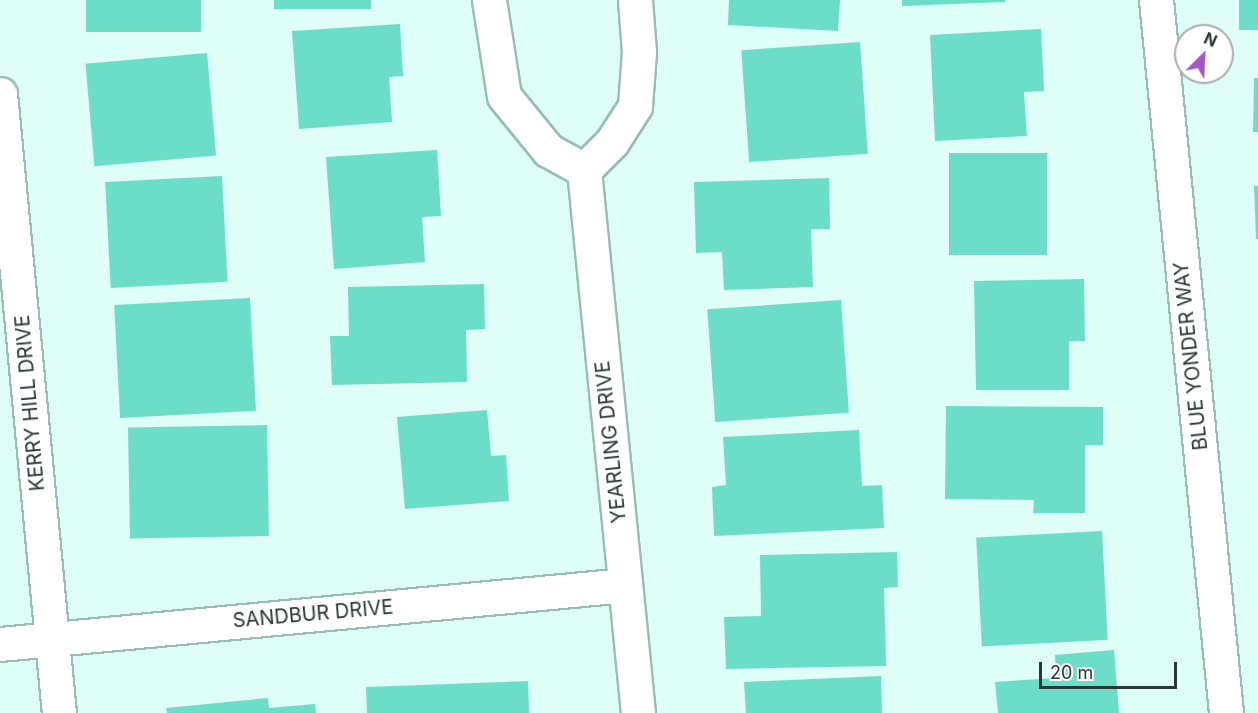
<!DOCTYPE html>
<html>
<head>
<meta charset="utf-8">
<style>
	body { margin:0 }
	#map { position:relative; width:1258px; height:713px; overflow:hidden; background:#defef7; font-family:Inter,sans-serif }
	div>[style] { position:absolute }
	[style*='--x'] { left:calc(var(--x)*1px); top:calc(var(--y)*1px); width:calc(var(--w)*1px); rotate:calc(var(--a)*1deg) }
	.building>* { inset:0; background:#6cddc9; transform-origin:0 0 }
	.roads { filter:drop-shadow(2px 0 #97bdb5) drop-shadow(-2px 0 #97bdb5) drop-shadow(0 2px #97bdb5) drop-shadow(0 -2px #97bdb5) }
	.minor>* { height:33px; margin:-16.5px; padding:0 16.5px; transform-origin:16.5px; border-radius:16.5px; background:#fff }
	span { translate:-50% -50%; white-space:nowrap; text-align:center; line-height:1.15; -webkit-text-stroke:5px #fff; paint-order:stroke }
	.street-label { font-size:20px; color:#293835 }
	.north { position:absolute; left:1174px; top:24px; width:60px; height:60px; box-sizing:border-box; background:#fff; border:2px solid #a9afae; border-radius:50%; rotate:24deg; font-size:16px; font-weight:700; line-height:24px; text-align:center; color:#293835 }
	.north::after { content:''; display:block; margin:auto; width:21px; height:27px; background:#a455c6; clip-path:polygon(50% 0,100% 100%,50% 72%,0 100%) }
	.scale { position:absolute; left:1039px; top:662px; width:138px; height:27px; box-sizing:border-box; border:3px solid #293835; border-top:0; padding-left:8px; font-size:18px; line-height:21px; white-space:nowrap; color:#293835; -webkit-text-stroke:4px #fff; paint-order:stroke }
</style>
</head>
<body>
<div id="map">
	<div class="building">
		<div style="left:86px;top:0;width:115px;height:32px"></div>
		<div style="left:274px;top:0;width:97px;height:9px"></div>
		<div style="clip-path:polygon(729px 0,840px 0,838px 31px,728px 25px)"></div>
		<div style="clip-path:polygon(902px 0,1005px 0,1005px 2px,902px 6px)"></div>
		<div style="left:1239px;top:0;width:19px;height:30px"></div>
		<div style="clip-path:polygon(400px 24px,403px 76px,389px 77px,392px 122px,299px 129px,292px 31px)"></div>
		<div style="clip-path:polygon(1041px 29px,1044px 91px,1024px 92px,1027px 136px,935px 141px,930px 35px)"></div>
		<div style="left:860px;top:42px;width:112px;height:119px;rotate:86deg"></div>
		<div style="left:207px;top:53px;width:103px;height:122px;rotate:85deg"></div>
		<div style="clip-path:polygon(1254px 78px,1258px 78px,1258px 132px,1253px 132px)"></div>
		<div style="clip-path:polygon(437px 150px,441px 216px,422px 217px,425px 262px,334px 269px,326px 157px)"></div>
		<div style="left:1047px;top:153px;width:102px;height:98px;rotate:90deg"></div>
		<div style="left:222px;top:176px;width:106px;height:117px;rotate:87deg"></div>
		<div style="clip-path:polygon(829px 178px,830px 229px,811px 229px,813px 287px,724px 290px,722px 252px,696px 253px,694px 182px)"></div>
		<div style="clip-path:polygon(1254px 186px,1258px 186px,1258px 239px,1256px 239px)"></div>
		<div style="clip-path:polygon(1084px 279px,1085px 341px,1069px 341px,1069px 390px,976px 390px,974px 281px)"></div>
		<div style="clip-path:polygon(484px 284px,485px 329px,466px 330px,467px 382px,332px 385px,330px 336px,349px 336px,348px 287px)"></div>
		<div style="left:250px;top:298px;width:113px;height:136px;rotate:87deg"></div>
		<div style="left:841px;top:300px;width:113px;height:134px;rotate:86deg"></div>
		<div style="clip-path:polygon(946px 406px,1103px 407px,1103px 445px,1085px 445px,1085px 513px,1033px 513px,1034px 500px,945px 499px)"></div>
		<div style="clip-path:polygon(487px 410px,491px 456px,506px 455px,509px 501px,405px 509px,397px 417px)"></div>
		<div style="left:267px;top:425px;width:111px;height:139px;rotate:89deg"></div>
		<div style="clip-path:polygon(859px 430px,862px 486px,882px 485px,884px 528px,714px 536px,712px 487px,726px 485px,723px 437px)"></div>
		<div style="left:1102px;top:531px;width:109px;height:126px;rotate:87deg"></div>
		<div style="clip-path:polygon(897px 552px,898px 587px,884px 588px,886px 666px,726px 669px,724px 617px,761px 616px,760px 555px)"></div>
		<div style="clip-path:polygon(1114px 650px,1119px 713px,998px 713px,995px 682px,1056px 678px,1055px 655px)"></div>
		<div style="clip-path:polygon(881px 676px,882px 713px,746px 713px,744px 682px)"></div>
		<div style="clip-path:polygon(528px 681px,529px 713px,367px 713px,366px 687px)"></div>
		<div style="clip-path:polygon(268px 698px,269px 708px,315px 704px,316px 713px,167px 713px,166px 708px)"></div>
	</div>
	<div class="roads">
		<div class="minor">
			<div style="--x:489;--y:0;--w:97;--a:81.1"></div>
			<div style="--x:504;--y:96;--w:70;--a:50.8"></div>
			<div style="--x:548;--y:150;--w:41;--a:29.1"></div>
			<div style="--x:1156;--y:0;--w:716;--a:84.39"></div>
			<div style="--x:0;--y:94;--w:622;--a:84.56"></div>
			<div style="--x:584;--y:170;--w:546;--a:84.32"></div>
			<div style="--x:584;--y:170;--w:40;--a:-45"></div>
			<div style="--x:612;--y:142;--w:43;--a:-57.4"></div>
			<div style="--x:635;--y:106;--w:54;--a:-85.8"></div>
			<div style="--x:639;--y:52;--w:52;--a:-94.4"></div>
			<div style="--x:0;--y:644;--w:628;--a:-5.39"></div>
		</div>
	</div>
	<div class="street-label">
		<span style="left:1191px;top:356px;rotate:-96deg">BLUE YONDER WAY</span>
		<span style="left:30px;top:403px;rotate:-95deg">KERRY HILL DRIVE</span>
		<span style="left:611px;top:442px;rotate:-96deg">YEARLING DRIVE</span>
		<span style="left:313px;top:614px;rotate:-5deg">SANDBUR DRIVE</span>
	</div>
	<div class="north">N</div>
	<div class="scale">20 m</div>
</div>
</body>
</html>
